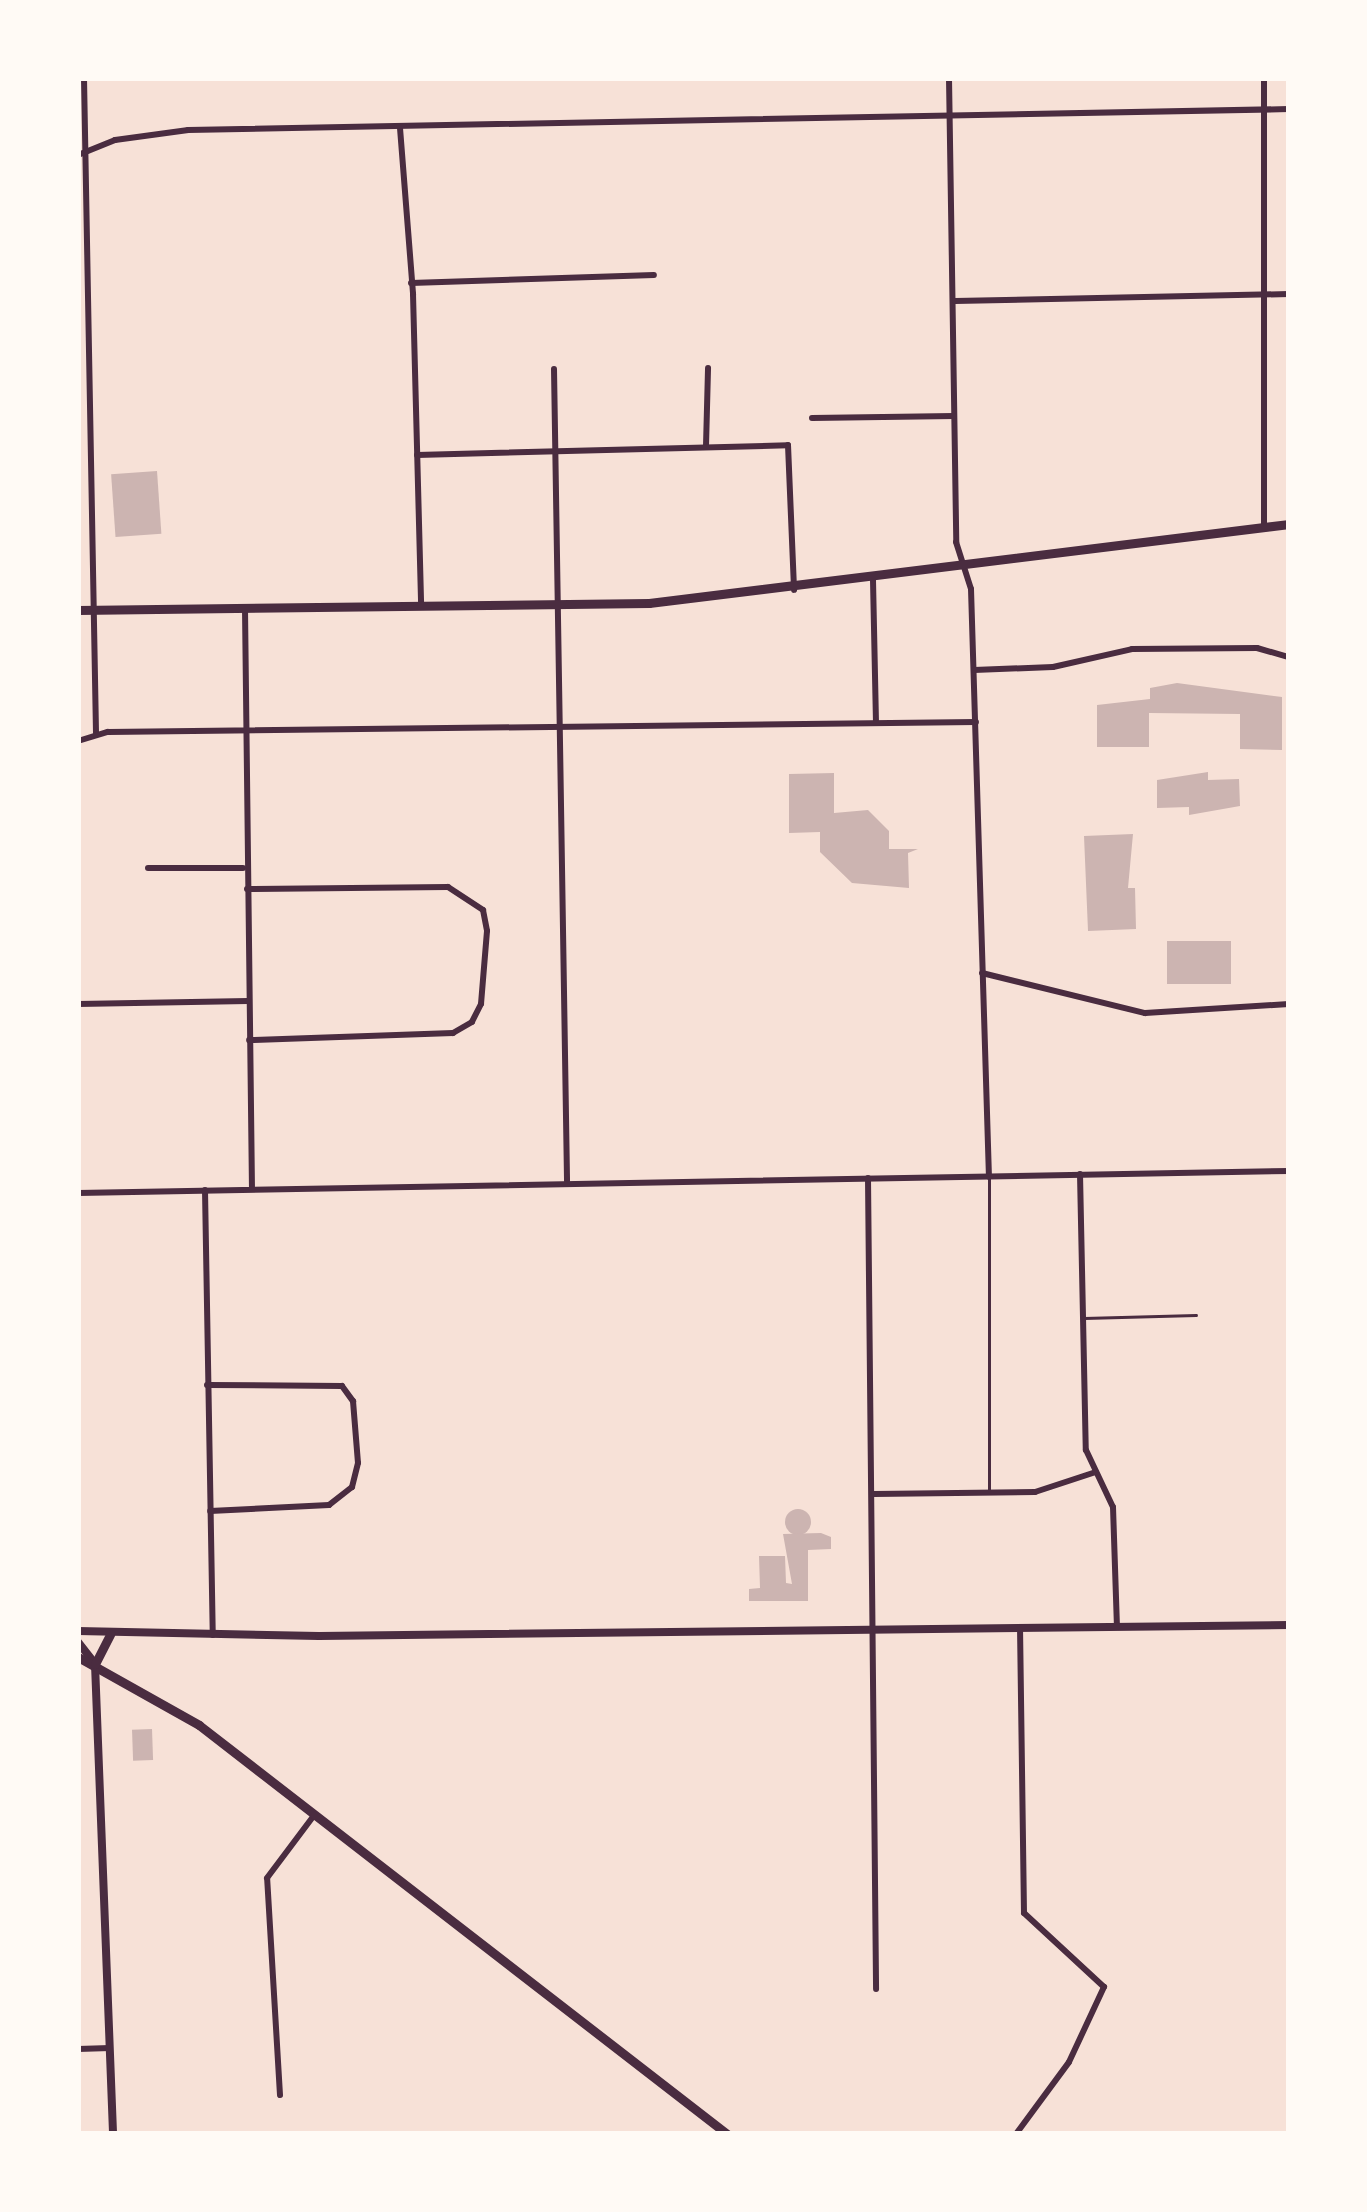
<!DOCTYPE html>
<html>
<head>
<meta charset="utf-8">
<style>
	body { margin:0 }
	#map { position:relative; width:1367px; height:2212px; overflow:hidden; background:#f7e1d7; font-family:Georgia,serif }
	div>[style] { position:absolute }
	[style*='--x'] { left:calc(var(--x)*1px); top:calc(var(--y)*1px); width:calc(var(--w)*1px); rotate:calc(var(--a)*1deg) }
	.building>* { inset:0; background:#ccb4b1; transform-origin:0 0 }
	.round { border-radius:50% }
	.service>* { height:3px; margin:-1.5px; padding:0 1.5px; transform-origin:1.5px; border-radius:1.5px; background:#4a2c40 }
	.minor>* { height:6px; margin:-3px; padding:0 3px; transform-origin:3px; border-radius:3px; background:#4a2c40 }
	.tertiary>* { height:8px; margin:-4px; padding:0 4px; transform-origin:4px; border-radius:4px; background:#4a2c40 }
	.primary>* { height:9px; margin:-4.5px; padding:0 4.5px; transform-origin:4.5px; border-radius:4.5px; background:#4a2c40 }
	span { translate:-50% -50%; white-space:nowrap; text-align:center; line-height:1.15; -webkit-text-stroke:9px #fffaf5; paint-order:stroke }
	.frame { position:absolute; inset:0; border:81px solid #fffaf5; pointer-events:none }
</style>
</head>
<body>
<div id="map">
	<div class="building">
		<div style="left:157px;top:471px;width:63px;height:46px;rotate:86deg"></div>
		<div style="clip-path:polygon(1177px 683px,1282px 697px,1282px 750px,1240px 749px,1240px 714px,1149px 713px,1149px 747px,1097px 747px,1097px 705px,1150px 699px,1150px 688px)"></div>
		<div style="clip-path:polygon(1208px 772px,1208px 780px,1239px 779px,1240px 806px,1189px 815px,1189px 807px,1157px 808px,1157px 780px)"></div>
		<div style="clip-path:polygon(834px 773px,834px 813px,868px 810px,889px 831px,889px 849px,918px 849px,908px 853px,909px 888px,852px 883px,820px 852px,820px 832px,789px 833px,789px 774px)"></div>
		<div style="clip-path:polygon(1133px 834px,1128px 888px,1135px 888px,1136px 929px,1088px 931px,1084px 836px)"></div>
		<div style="left:1231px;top:941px;width:43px;height:64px;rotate:90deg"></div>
		<div class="round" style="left:785px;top:1509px;width:26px;height:26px"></div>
		<div style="clip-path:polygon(821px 1533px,831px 1537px,831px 1549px,808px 1550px,808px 1601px,749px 1601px,749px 1589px,760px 1588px,759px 1556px,785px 1556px,786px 1583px,792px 1584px,783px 1534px)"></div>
		<div style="left:152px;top:1729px;width:31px;height:20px;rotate:88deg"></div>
	</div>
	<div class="service">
		<div style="--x:989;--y:1177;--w:315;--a:90"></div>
		<div style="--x:1084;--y:1318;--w:112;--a:-1.5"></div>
	</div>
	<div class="minor">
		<div style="--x:84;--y:78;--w:656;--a:88.95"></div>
		<div style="--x:949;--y:78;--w:464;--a:89.1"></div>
		<div style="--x:956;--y:542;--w:49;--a:72.3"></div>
		<div style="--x:971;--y:589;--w:588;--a:88.25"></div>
		<div style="--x:400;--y:128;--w:167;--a:85.5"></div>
		<div style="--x:413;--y:294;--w:313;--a:88.5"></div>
		<div style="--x:78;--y:155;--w:40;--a:-22"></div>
		<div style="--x:115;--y:140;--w:74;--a:-7.8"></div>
		<div style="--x:188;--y:130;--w:1101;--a:-1.09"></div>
		<div style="--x:411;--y:283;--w:243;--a:-1.9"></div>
		<div style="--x:955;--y:301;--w:334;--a:-1.2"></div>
		<div style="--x:554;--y:369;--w:812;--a:89.08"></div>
		<div style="--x:812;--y:418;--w:142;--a:-0.8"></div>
		<div style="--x:706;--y:446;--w:78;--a:-88.5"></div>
		<div style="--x:417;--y:455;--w:371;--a:-1.5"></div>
		<div style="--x:788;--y:445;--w:145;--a:87.6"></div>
		<div style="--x:1264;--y:527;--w:449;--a:-90"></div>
		<div style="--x:873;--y:580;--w:141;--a:88.8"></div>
		<div style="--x:245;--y:609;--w:580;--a:89.31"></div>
		<div style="--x:974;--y:670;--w:79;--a:-2.2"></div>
		<div style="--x:1053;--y:667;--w:81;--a:-12.8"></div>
		<div style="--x:1132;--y:649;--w:125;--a:-0.5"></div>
		<div style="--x:1257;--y:648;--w:33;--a:16"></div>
		<div style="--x:78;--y:741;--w:31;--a:-17"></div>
		<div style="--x:108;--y:732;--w:868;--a:-0.66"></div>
		<div style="--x:148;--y:868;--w:95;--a:0"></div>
		<div style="--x:247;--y:889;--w:201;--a:-0.6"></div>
		<div style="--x:448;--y:887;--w:42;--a:33.3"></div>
		<div style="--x:483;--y:910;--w:21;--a:79"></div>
		<div style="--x:487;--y:931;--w:73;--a:94.7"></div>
		<div style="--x:481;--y:1004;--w:20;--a:117"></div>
		<div style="--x:472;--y:1022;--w:22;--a:150"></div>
		<div style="--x:453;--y:1033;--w:204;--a:178"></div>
		<div style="--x:982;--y:973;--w:168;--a:13.8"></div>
		<div style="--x:1145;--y:1013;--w:144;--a:-3.6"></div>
		<div style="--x:78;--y:1004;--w:170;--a:-1"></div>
		<div style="--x:1080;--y:1174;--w:276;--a:88.8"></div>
		<div style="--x:1086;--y:1450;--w:63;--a:64.7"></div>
		<div style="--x:1113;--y:1507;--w:119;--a:88.1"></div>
		<div style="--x:868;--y:1178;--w:811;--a:89.43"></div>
		<div style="--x:205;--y:1190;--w:445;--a:89"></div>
		<div style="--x:78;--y:1193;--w:1211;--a:-1.04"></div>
		<div style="--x:207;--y:1385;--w:135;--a:0.4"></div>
		<div style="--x:342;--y:1386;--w:19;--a:54"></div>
		<div style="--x:353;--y:1401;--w:62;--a:85.4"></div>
		<div style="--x:358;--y:1463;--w:25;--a:104"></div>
		<div style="--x:352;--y:1487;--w:29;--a:142"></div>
		<div style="--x:329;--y:1505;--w:119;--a:177.1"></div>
		<div style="--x:874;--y:1494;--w:161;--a:-0.7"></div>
		<div style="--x:1035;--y:1492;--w:64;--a:-18.2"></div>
		<div style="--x:78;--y:2049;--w:32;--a:-2"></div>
		<div style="--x:280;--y:2095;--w:217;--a:-93.4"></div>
		<div style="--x:267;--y:1878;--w:80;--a:-53.1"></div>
		<div style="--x:1016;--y:2134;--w:89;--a:-53.6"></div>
		<div style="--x:1069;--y:2062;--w:83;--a:-65"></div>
		<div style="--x:1104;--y:1987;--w:109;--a:-137.2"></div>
		<div style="--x:1024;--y:1913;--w:282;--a:-90.8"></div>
	</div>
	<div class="tertiary">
		<div style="--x:78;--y:1631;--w:241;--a:1.2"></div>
		<div style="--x:319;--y:1636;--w:970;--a:-0.65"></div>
		<div style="--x:78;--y:1642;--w:28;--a:52"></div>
		<div style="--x:95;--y:1664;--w:470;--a:87.8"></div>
	</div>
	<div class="primary">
		<div style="--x:78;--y:610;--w:571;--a:-0.7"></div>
		<div style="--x:649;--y:603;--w:645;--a:-7.04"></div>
		<div style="--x:78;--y:1657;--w:139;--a:29.3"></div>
		<div style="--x:199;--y:1725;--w:668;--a:37.76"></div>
		<div style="--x:95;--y:1664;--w:34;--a:-63"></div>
	</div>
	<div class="frame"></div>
</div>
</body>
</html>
